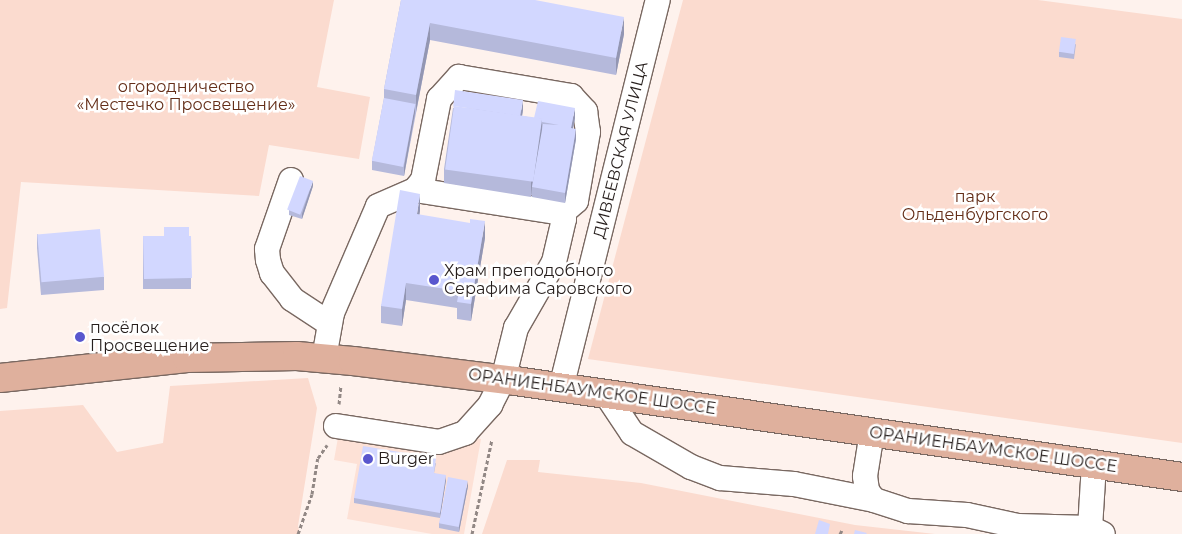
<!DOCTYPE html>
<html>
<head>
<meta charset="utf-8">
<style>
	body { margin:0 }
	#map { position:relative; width:1182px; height:534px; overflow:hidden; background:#fef2ed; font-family:Montserrat,sans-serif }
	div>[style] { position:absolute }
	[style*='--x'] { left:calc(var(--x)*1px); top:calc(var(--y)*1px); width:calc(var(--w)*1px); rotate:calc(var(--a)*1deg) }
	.built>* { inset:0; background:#fde1d6 }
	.green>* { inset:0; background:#fbdbcf }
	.path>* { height:3px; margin-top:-1.5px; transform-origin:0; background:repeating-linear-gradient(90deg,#928885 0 4px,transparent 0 6.5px) }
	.roads { filter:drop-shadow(1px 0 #796861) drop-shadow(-1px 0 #796861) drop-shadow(0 1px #796861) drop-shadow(0 -1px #796861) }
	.minor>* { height:24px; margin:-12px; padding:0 12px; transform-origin:12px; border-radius:12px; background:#fff }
	.major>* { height:28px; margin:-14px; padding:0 14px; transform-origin:14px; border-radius:14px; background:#dfb09d }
	.wall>* { inset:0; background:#b5b9db; transform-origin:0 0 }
	.shaded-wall>* { inset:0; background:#9396b2 }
	.building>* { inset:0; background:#d2d7ff; transform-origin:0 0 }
	.dots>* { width:14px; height:14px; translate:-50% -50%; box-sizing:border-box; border:2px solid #fff; border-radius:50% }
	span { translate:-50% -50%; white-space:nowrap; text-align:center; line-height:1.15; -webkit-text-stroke:5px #fff; paint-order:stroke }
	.park-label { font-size:16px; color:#642e18 }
	.street-label { font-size:16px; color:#261e1c }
	.poi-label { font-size:16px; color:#261e1c }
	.left { translate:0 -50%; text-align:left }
</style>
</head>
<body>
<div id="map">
	<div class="built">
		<div style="clip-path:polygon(342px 415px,481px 439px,464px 534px,432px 534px,347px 519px,357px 464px,334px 460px)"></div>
	</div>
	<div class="green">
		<div style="clip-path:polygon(0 0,334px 0,317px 87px,370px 97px,359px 159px,269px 145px,259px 196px,21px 182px,7px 308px,0 309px)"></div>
		<div style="clip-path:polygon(683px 0,1038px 0,1182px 19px,1182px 443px,588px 359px)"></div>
		<div style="clip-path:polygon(308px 378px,317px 408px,298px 526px,300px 534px,0 534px,0 411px,83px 405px,117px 452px,163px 443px,170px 386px)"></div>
		<div style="clip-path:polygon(507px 460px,540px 460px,538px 472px,641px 483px,855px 525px,935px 534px,482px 534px)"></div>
	</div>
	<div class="path">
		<div style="--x:339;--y:404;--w:19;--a:-84"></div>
		<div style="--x:298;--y:534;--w:42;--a:-70.7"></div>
		<div style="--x:312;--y:494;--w:36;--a:-81"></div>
		<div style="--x:318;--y:458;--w:16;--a:-55"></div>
		<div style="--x:472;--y:534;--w:97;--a:-78.1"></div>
		<div style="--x:840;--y:534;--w:4;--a:-63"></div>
	</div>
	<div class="roads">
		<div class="minor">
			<div style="--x:291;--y:180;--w:73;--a:109.2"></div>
			<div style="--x:267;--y:249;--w:11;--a:85"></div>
			<div style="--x:268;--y:260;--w:14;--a:73"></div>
			<div style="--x:272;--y:273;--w:33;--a:52"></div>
			<div style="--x:292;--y:299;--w:45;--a:33.3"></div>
			<div style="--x:324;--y:358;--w:46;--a:-79.9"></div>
			<div style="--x:332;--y:313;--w:116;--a:-66.7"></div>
			<div style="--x:378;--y:206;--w:40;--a:-23.4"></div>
			<div style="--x:415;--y:190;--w:13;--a:-51"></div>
			<div style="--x:423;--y:180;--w:83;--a:-78.8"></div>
			<div style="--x:439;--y:99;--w:30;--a:-48"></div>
			<div style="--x:459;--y:77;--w:114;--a:9.6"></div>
			<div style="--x:571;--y:96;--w:21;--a:47"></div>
			<div style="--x:585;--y:111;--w:21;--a:82"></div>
			<div style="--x:588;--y:132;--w:70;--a:99.9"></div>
			<div style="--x:576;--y:201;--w:18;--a:139"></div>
			<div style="--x:561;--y:388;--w:400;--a:-76"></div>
			<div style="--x:606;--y:394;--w:47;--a:56.3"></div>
			<div style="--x:632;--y:433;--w:68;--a:30"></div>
			<div style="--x:691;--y:467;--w:31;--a:21"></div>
			<div style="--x:720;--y:478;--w:74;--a:4.6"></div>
			<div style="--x:794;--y:484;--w:82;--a:11.3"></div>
			<div style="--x:336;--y:426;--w:104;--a:8.8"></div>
			<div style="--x:439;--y:442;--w:28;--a:-19"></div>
			<div style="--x:465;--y:433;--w:38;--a:-48"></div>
			<div style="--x:490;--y:405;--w:28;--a:-63"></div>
			<div style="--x:503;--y:380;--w:54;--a:-76"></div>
			<div style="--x:516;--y:328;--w:76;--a:-60.1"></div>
			<div style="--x:554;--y:262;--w:44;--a:-76.9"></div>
			<div style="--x:564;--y:219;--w:6;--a:-108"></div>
			<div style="--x:562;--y:213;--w:149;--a:-171.1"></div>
			<div style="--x:872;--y:432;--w:45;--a:99"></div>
			<div style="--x:865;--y:476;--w:15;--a:82"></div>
			<div style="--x:867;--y:491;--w:11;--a:52"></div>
			<div style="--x:874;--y:500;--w:36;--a:18"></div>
			<div style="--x:908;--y:511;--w:59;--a:3.9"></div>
			<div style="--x:967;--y:515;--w:52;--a:12.2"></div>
			<div style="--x:1018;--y:526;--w:72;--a:1.6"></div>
			<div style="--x:1090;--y:528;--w:14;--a:25"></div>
			<div style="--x:1090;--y:528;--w:64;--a:-86.4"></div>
		</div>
		<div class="major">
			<div style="--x:0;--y:378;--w:188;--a:-6.1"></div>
			<div style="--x:187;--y:358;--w:110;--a:-1"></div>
			<div style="--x:297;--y:356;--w:56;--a:5.1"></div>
			<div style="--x:353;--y:361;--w:164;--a:7"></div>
			<div style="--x:516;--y:381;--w:673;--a:8.2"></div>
		</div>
	</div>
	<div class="wall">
		<div style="clip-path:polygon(401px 0,624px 34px,616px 75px,430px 40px,404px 176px,372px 170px,372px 161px,384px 98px,384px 89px)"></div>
		<div style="clip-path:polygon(1076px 44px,1074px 59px,1059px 57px,1059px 52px)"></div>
		<div style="clip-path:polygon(453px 108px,523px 110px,522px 116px,534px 118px,575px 118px,573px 129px,576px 139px,565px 203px,532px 197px,532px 194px,531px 197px,444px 183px,444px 169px)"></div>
		<div style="clip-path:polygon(313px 186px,302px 219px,289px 215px,289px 210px)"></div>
		<div style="clip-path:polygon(420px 211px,419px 215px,485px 238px,471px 321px,457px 319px,457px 308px,406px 300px,402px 326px,381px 323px,381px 306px)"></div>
		<div style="clip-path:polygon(37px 234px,104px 277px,104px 290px,41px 295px,37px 248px)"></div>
		<div style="left:143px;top:236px;width:48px;height:53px"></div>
		<div style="clip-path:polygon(436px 463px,434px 473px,446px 480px,440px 518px,354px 503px,354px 498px)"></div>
		<div style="clip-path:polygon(468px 486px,459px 532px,439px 528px,439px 523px)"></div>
	</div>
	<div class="shaded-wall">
		<div style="clip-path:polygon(624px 17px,624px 34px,616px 75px,616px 58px)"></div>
		<div style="clip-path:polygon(430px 23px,430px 40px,416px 112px,416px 95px)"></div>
		<div style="clip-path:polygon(523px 100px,523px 110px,520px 128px,520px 118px)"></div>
		<div style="clip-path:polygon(415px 104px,415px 113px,404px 176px,404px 167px)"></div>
		<div style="clip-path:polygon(575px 108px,575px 118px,571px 138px,571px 128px)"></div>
		<div style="clip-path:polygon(542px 119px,542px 133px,532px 187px,531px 197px,531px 183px)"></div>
		<div style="clip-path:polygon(576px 129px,576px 139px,565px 203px,565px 193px)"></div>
		<div style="clip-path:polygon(313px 181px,313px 186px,302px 219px,302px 214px)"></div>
		<div style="clip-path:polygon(420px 194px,420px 211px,417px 231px,417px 214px)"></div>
		<div style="clip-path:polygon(485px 221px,485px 238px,471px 321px,471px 304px)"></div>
		<div style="clip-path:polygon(406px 283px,406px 300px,402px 326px,402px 309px)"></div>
		<div style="clip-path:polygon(446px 475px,446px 480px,440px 518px,440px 513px)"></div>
		<div style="clip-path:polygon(468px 481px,468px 486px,459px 532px,459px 527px)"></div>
	</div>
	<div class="building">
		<div style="clip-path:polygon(401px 0,535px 0,624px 17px,616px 58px,430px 23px,416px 95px,384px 89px)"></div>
		<div style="left:1061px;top:37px;width:15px;height:15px;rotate:8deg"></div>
		<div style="clip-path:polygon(455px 90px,523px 100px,520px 116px,454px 106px,453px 108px)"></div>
		<div style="left:384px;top:98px;width:32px;height:64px;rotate:11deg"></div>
		<div style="clip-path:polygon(538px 101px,575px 108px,571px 128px,576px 129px,565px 193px,532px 187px,543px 124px,559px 125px,542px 122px,542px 119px,534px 118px)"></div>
		<div style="left:454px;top:106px;width:89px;height:64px;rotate:8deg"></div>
		<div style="left:300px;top:176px;width:14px;height:36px;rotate:21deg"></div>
		<div style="clip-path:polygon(400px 190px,420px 194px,417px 214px,470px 223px,470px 219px,485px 221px,471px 304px,457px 302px,459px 291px,406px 283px,402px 309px,381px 306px)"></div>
		<div style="clip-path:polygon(164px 227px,189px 227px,189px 236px,191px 236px,192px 278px,144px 279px,143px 236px,164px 236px)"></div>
		<div style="left:100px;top:229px;width:48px;height:63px;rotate:85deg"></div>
		<div style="clip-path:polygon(363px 446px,436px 458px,434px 473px,446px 475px,440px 513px,354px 498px)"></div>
		<div style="left:448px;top:477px;width:20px;height:47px;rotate:11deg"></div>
		<div style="clip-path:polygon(819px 520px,830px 524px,828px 534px,815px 534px)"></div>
		<div style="clip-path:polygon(855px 530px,867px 533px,866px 534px,854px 534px)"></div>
	</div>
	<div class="dots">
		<div style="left:434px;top:280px;background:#5957ce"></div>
		<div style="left:80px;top:337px;background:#5957ce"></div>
		<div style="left:368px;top:459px;background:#5957ce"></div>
	</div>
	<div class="park-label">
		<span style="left:186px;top:96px">огородничество<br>«Местечко Просвещение»</span>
		<span style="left:975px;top:206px">парк<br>Ольденбургского</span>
	</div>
	<div class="street-label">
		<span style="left:621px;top:150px;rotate:-76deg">ДИВЕЕВСКАЯ УЛИЦА</span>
		<span style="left:592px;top:392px;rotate:8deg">ОРАНИЕНБАУМСКОЕ ШОССЕ</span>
		<span style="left:993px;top:450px;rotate:8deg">ОРАНИЕНБАУМСКОЕ ШОССЕ</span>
	</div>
	<div class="poi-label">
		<span class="left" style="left:444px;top:280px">Храм преподобного<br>Серафима Саровского</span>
		<span class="left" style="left:90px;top:337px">посёлок<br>Просвещение</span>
		<span class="left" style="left:378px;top:459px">Burger</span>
	</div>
</div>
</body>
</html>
